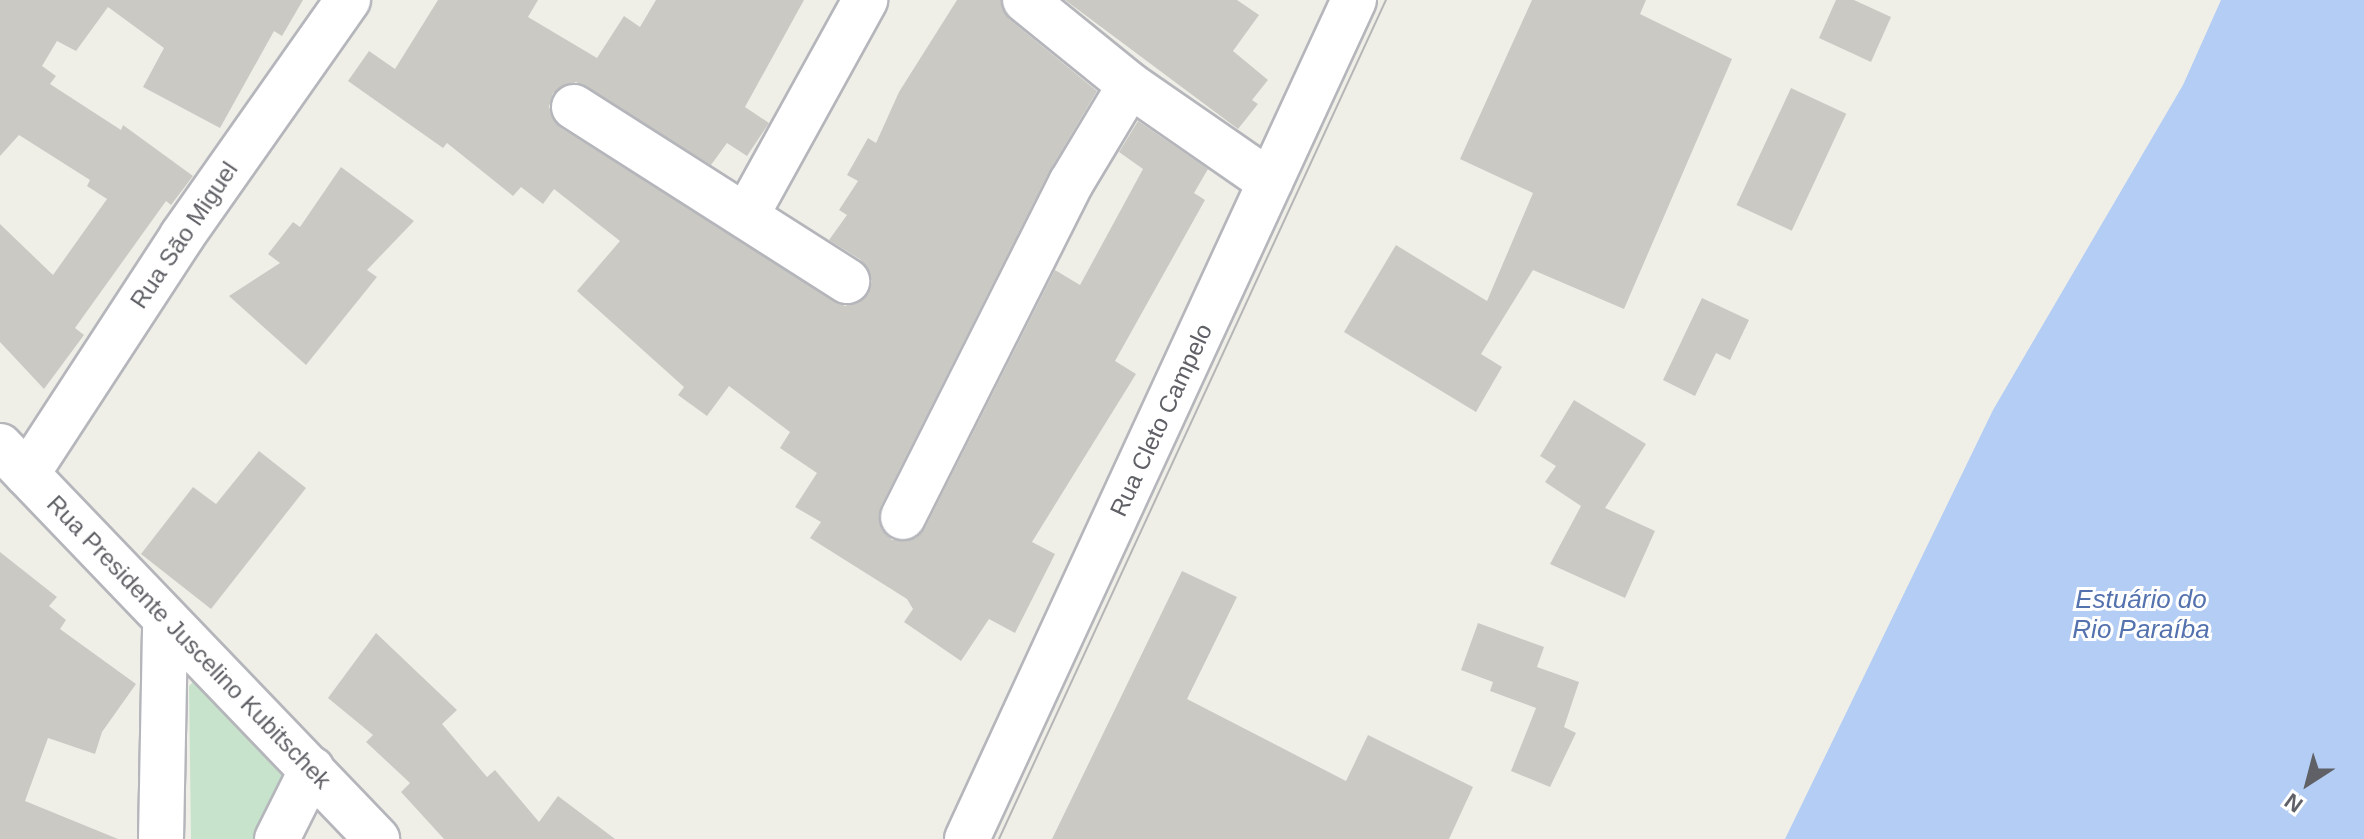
<!DOCTYPE html>
<html>
<head>
<meta charset="utf-8">
<style>
	body { margin:0 }
	#map { position:relative; width:2364px; height:839px; overflow:hidden; background:#efefe8; font-family:Arial,sans-serif }
	div>[style] { position:absolute }
	[style*='--x'] { left:calc(var(--x)*1px); top:calc(var(--y)*1px); width:calc(var(--w)*1px); rotate:calc(var(--a)*1deg) }
	.green>* { inset:0; background:#c8e3cc }
	.water>* { inset:0; background:#b3cdf5 }
	.building>* { inset:0; background:#cbc9c4; transform-origin:0 0 }
	.roads { filter:drop-shadow(2px 0 #b5b6bb) drop-shadow(-2px 0 #b5b6bb) drop-shadow(0 2px #b5b6bb) drop-shadow(0 -2px #b5b6bb) }
	.minor>* { height:44px; margin:-22px; padding:0 22px; transform-origin:22px; border-radius:22px; background:#fff }
	.tram>* { height:2px; margin:-1px; padding:0 1px; transform-origin:1px; border-radius:1px; background:#b5b5b6 }
	span { translate:-50% -50%; white-space:nowrap; text-align:center; line-height:1.15; -webkit-text-stroke:6px #fff; paint-order:stroke }
	.street-label { font-size:24px; color:#5f6166 }
	.water-label { font-size:26px; color:#5472ae; font-style:italic }
	.north { position:absolute; left:2268px; top:743px; width:80px; height:80px; -webkit-text-stroke:6px #fff; paint-order:stroke; rotate:216deg; font-size:22px; font-weight:700; line-height:32px; text-align:center; color:#5f6166 }
	.north::after { content:''; display:block; margin:auto; width:28px; height:36px; background:#5f6166; clip-path:polygon(50% 0,100% 100%,50% 72%,0 100%) }
</style>
</head>
<body>
<div id="map">
	<div class="green">
		<div style="clip-path:polygon(200px 675px,290px 769px,257px 839px,191px 839px,189px 686px)"></div>
	</div>
	<div class="water">
		<div style="clip-path:polygon(2221px 0,2364px 0,2364px 839px,1785px 839px,1993px 410px,2183px 85px)"></div>
	</div>
	<div class="building">
		<div style="clip-path:polygon(0 0,303px 0,282px 36px,274px 31px,220px 128px,143px 87px,164px 48px,108px 7px,76px 51px,57px 41px,42px 66px,56px 76px,50px 84px,121px 130px,123px 125px,193px 176px,171px 205px,166px 201px,75px 328px,84px 335px,44px 389px,0 342px,0 224px,53px 275px,107px 199px,87px 186px,90px 180px,19px 135px,0 156px)"></div>
		<div style="clip-path:polygon(438px 0,538px 0,528px 17px,597px 58px,624px 16px,640px 27px,656px 0,804px 0,745px 107px,769px 123px,747px 156px,727px 143px,711px 165px,576px 82px,553px 93px,549px 107px,561px 128px,845px 306px,868px 295px,872px 281px,861px 260px,829px 240px,847px 215px,839px 210px,858px 181px,847px 175px,868px 138px,876px 143px,899px 92px,957px 0,1001px 0,1009px 19px,1097px 91px,1049px 172px,881px 506px,882px 530px,892px 540px,916px 538px,925px 528px,1055px 270px,1080px 285px,1143px 169px,1119px 152px,1138px 121px,1208px 169px,1194px 193px,1205px 200px,1115px 361px,1136px 374px,1032px 542px,1055px 554px,1015px 633px,989px 619px,961px 661px,904px 622px,913px 609px,907px 599px,810px 538px,821px 522px,795px 507px,817px 473px,780px 448px,790px 432px,729px 386px,707px 416px,678px 395px,684px 387px,577px 291px,620px 241px,554px 189px,543px 204px,521px 187px,513px 196px,447px 143px,443px 148px,348px 81px,369px 51px,395px 69px)"></div>
		<div style="clip-path:polygon(1065px 0,1237px 0,1259px 15px,1233px 51px,1268px 80px,1252px 100px,1258px 104px,1238px 129px)"></div>
		<div style="clip-path:polygon(1532px 0,1646px 0,1640px 14px,1732px 59px,1624px 309px,1533px 270px,1481px 354px,1502px 367px,1476px 412px,1344px 332px,1396px 245px,1487px 301px,1533px 193px,1460px 159px)"></div>
		<div style="clip-path:polygon(1836px 0,1854px 0,1891px 17px,1871px 62px,1819px 38px)"></div>
		<div style="left:1791px;top:88px;width:61px;height:129px;rotate:25deg"></div>
		<div style="clip-path:polygon(341px 167px,414px 221px,367px 270px,377px 277px,306px 365px,229px 296px,280px 263px,268px 254px,293px 222px,300px 227px)"></div>
		<div style="clip-path:polygon(1702px 298px,1749px 320px,1730px 360px,1716px 353px,1695px 396px,1663px 380px)"></div>
		<div style="clip-path:polygon(1574px 400px,1646px 444px,1605px 508px,1655px 531px,1625px 598px,1550px 564px,1581px 506px,1545px 482px,1556px 466px,1540px 456px)"></div>
		<div style="clip-path:polygon(259px 451px,306px 488px,211px 609px,141px 554px,193px 487px,216px 504px)"></div>
		<div style="clip-path:polygon(0 552px,57px 597px,49px 606px,66px 620px,60px 629px,136px 684px,102px 732px,95px 754px,48px 738px,25px 801px,118px 839px,0 839px)"></div>
		<div style="clip-path:polygon(1182px 571px,1237px 597px,1187px 699px,1346px 781px,1368px 735px,1473px 787px,1449px 839px,1052px 839px)"></div>
		<div style="clip-path:polygon(1478px 623px,1544px 647px,1537px 667px,1579px 682px,1564px 727px,1576px 733px,1550px 787px,1511px 771px,1536px 708px,1490px 691px,1493px 682px,1461px 670px)"></div>
		<div style="clip-path:polygon(376px 633px,457px 710px,442px 724px,487px 777px,495px 770px,539px 822px,558px 796px,615px 839px,444px 839px,401px 792px,410px 783px,366px 742px,373px 735px,328px 698px)"></div>
	</div>
	<div class="roads">
		<div class="minor">
			<div style="--x:1025;--y:0;--w:135;--a:39"></div>
			<div style="--x:1130;--y:85;--w:170;--a:34.7"></div>
			<div style="--x:574;--y:107;--w:324;--a:32.5"></div>
			<div style="--x:746;--y:216;--w:247;--a:-61.1"></div>
			<div style="--x:0;--y:446;--w:545;--a:46.19"></div>
			<div style="--x:27;--y:474;--w:284;--a:-56.9"></div>
			<div style="--x:182;--y:236;--w:289;--a:-54.9"></div>
			<div style="--x:903;--y:517;--w:374;--a:-63.3"></div>
			<div style="--x:1071;--y:183;--w:114;--a:-59"></div>
			<div style="--x:161;--y:839;--w:217;--a:-88.9"></div>
			<div style="--x:277;--y:839;--w:78;--a:-63.4"></div>
			<div style="--x:967;--y:839;--w:924;--a:-65.24"></div>
		</div>
	</div>
	<div class="tram">
		<div style="--x:999;--y:839;--w:924;--a:-65.24"></div>
	</div>
	<div class="street-label">
		<span style="left:184px;top:235px;rotate:-56deg">Rua São Miguel</span>
		<span style="left:1161px;top:420px;rotate:-65deg">Rua Cleto Campelo</span>
		<span style="left:189px;top:642px;rotate:46deg">Rua Presidente Juscelino Kubitschek</span>
	</div>
	<div class="water-label">
		<span style="left:2141px;top:615px">Estuário do<br>Rio Paraíba</span>
	</div>
	<div class="north">N</div>
</div>
</body>
</html>
